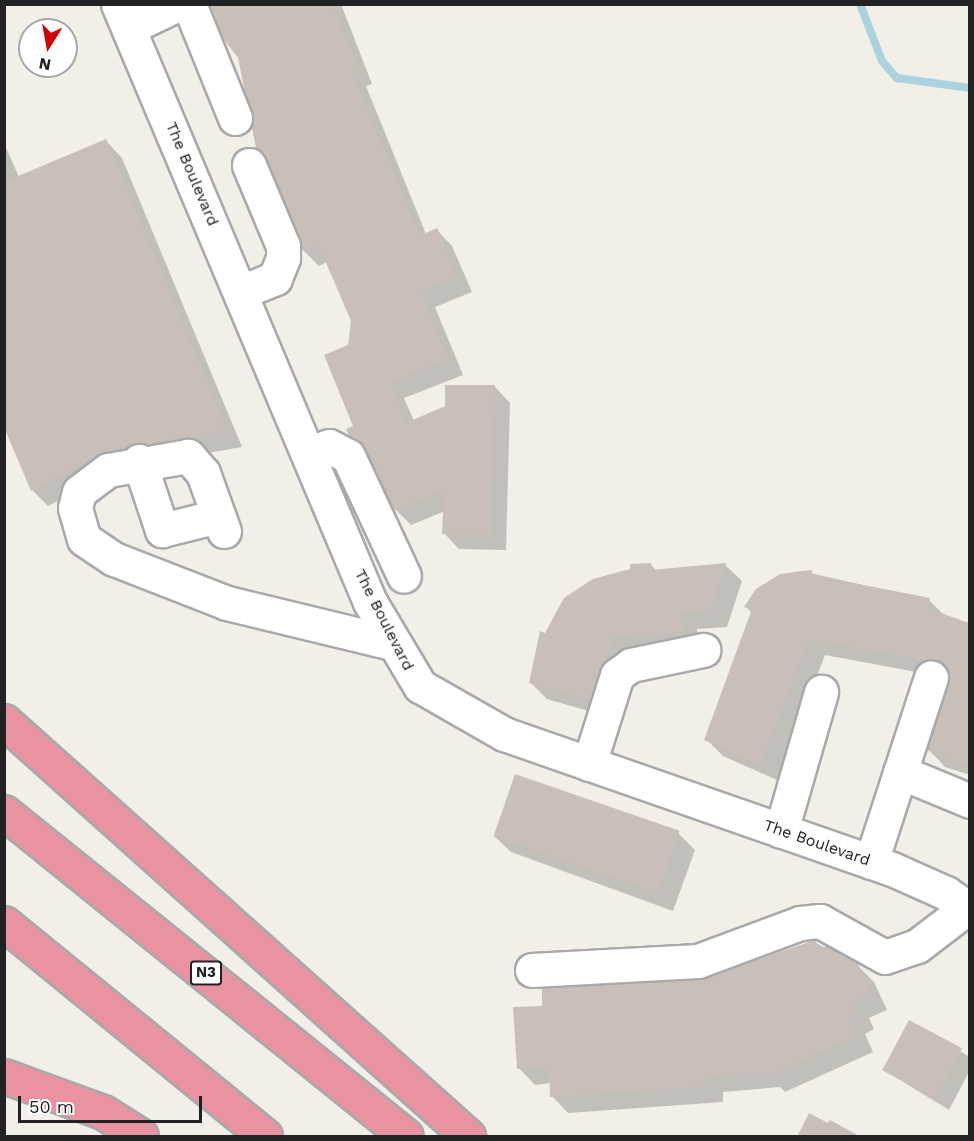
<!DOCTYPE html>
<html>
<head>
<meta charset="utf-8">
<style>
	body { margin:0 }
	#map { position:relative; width:974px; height:1141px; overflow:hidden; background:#f2efe9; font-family:"Work Sans",sans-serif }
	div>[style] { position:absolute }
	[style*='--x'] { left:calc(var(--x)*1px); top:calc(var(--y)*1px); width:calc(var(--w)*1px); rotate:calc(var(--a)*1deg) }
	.shadow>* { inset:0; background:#0003 }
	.stream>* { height:8px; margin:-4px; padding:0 4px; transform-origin:4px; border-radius:4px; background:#aad3df }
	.building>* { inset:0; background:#c7bfb8; transform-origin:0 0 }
	.roads { filter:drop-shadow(2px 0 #a9a9a9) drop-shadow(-2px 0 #a9a9a9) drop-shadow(0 2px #a9a9a9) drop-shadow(0 -2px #a9a9a9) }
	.minor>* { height:33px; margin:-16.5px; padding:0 16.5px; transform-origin:16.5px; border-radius:16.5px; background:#fff }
	.highway>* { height:33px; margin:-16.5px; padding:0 16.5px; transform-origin:16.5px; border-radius:16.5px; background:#e892a2 }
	span { translate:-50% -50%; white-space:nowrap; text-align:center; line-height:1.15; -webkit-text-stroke:5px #fff; paint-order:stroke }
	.shield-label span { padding:2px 4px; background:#fff; border:2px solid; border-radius:4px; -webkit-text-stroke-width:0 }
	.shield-label { font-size:15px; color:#222; font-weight:700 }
	.street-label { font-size:16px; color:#222 }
	.frame { position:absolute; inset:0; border:6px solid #222; pointer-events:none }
	.north { position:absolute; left:18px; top:18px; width:60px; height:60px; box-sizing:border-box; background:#fff; border:2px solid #a7a7a7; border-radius:50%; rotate:191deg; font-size:16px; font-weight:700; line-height:24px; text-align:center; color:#222 }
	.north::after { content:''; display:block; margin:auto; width:21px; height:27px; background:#d40000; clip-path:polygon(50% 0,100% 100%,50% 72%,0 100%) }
	.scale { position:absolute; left:18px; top:1096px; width:184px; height:27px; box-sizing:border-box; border:3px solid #222; border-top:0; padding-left:8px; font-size:18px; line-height:21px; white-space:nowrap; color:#222; -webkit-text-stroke:4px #fff; paint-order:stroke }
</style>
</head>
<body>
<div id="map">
	<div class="shadow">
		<div style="clip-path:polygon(214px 4px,341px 4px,372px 84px,366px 86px,426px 234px,437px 230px,452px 246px,472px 292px,435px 307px,463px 375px,404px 398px,414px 421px,495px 387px,510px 403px,506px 550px,459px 549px,444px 533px,445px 511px,411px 525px,395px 509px,369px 452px,351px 435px,355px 426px,352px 321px,327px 262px,319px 266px,303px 250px,239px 57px)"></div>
		<div style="clip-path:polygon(106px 141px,122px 158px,242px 447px,121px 468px,48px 506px,32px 490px,4px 423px,4px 143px,19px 177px)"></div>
		<div style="clip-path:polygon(650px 564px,657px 571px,725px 565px,742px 581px,727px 627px,697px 629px,699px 648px,630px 652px,606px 716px,547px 699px,530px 682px,546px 635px)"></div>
		<div style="clip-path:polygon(801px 571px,929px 600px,946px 617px,970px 625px,970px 775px,945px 767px,929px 750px,949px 678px,825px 655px,777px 780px,723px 756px,706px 739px,752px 613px,746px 607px,780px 575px)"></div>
		<div style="clip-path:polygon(678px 833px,695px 850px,673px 911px,511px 852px,494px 836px)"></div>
		<div style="clip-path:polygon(814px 942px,857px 965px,874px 982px,887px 1010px,869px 1018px,874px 1029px,865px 1034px,873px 1052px,785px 1092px,780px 1087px,723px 1092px,723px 1102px,568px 1113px,552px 1096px,551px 1083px,535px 1085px,519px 1068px,544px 1007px,705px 980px)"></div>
		<div style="clip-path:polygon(910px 1022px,970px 1057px,970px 1070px,949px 1110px,884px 1070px)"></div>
		<div style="clip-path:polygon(830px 1120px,859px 1136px,798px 1136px,827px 1124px)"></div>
	</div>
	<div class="stream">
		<div style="--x:860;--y:4;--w:61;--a:68.9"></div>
		<div style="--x:882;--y:61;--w:23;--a:49"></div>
		<div style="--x:897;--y:78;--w:74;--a:7.8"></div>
	</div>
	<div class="building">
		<div style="clip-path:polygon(210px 4px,332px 4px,358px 68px,352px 70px,419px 236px,437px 228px,457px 276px,421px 291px,448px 359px,390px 382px,406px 423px,445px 406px,445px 385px,495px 385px,491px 535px,442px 534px,444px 490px,394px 510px,365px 448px,349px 436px,346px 429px,353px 426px,324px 355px,348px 345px,351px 321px,318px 244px,302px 251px,266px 158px,256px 148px,238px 58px,223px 38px)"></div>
		<div style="clip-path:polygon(106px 139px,227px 430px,104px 452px,31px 491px,4px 427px,4px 182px)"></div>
		<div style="clip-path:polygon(651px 563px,651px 570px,726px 563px,710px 611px,681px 613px,683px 632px,614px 636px,590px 700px,529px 683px,540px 631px,545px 633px,564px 598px,593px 579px,630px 569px,630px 564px)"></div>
		<div style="clip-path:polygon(812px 570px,812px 575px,930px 598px,927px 608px,969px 623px,969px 766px,927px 750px,949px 683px,944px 664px,809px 639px,760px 765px,704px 740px,752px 609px,744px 607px,756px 589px,780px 574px)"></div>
		<div style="left:515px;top:774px;width:174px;height:66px;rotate:19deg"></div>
		<div style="clip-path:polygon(815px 940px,819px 950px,827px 946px,858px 964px,872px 993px,853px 1001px,859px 1012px,849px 1017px,858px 1035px,767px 1076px,765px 1071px,707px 1076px,707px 1086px,550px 1097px,549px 1066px,517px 1069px,513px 1007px,542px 1006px,542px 988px,699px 980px)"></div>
		<div style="left:909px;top:1020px;width:60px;height:57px;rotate:28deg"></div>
		<div style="clip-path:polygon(809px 1113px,854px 1137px,797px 1137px)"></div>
	</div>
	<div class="roads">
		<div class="minor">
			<div style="--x:118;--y:4;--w:649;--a:67.15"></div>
			<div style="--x:370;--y:602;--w:98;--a:59.2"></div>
			<div style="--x:420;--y:686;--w:97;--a:29.7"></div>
			<div style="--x:504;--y:734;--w:411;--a:19.2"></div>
			<div style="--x:892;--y:869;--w:59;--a:24"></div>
			<div style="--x:946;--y:893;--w:29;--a:35"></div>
			<div style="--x:189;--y:4;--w:123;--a:68"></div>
			<div style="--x:130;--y:27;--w:53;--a:-25.6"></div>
			<div style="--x:241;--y:292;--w:37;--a:-22"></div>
			<div style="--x:275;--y:278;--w:22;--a:-68"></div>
			<div style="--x:283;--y:258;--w:12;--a:-90"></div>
			<div style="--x:283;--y:246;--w:88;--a:-112.8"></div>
			<div style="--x:308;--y:453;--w:22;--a:-18"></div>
			<div style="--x:329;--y:446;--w:21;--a:28"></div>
			<div style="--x:348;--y:456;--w:132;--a:65"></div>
			<div style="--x:139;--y:461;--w:73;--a:71.6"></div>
			<div style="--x:162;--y:530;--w:58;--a:-14"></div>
			<div style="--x:224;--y:531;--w:62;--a:-109.9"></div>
			<div style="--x:203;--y:473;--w:23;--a:-131"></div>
			<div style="--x:188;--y:456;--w:81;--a:170.1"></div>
			<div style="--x:108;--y:470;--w:36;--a:143"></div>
			<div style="--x:79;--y:492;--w:16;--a:104"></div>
			<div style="--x:75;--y:508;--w:32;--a:74"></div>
			<div style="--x:84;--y:539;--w:36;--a:34"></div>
			<div style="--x:114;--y:559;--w:121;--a:21.3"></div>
			<div style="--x:227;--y:603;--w:170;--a:13.6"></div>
			<div style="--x:589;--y:764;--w:93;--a:-72.5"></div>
			<div style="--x:617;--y:675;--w:17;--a:-36"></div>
			<div style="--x:631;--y:665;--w:74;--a:-11.8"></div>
			<div style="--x:900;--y:772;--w:76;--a:22.5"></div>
			<div style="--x:781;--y:831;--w:145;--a:-73.9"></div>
			<div style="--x:871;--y:862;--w:194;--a:-72"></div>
			<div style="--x:532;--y:970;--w:166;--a:-3.1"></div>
			<div style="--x:698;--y:961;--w:109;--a:-20.4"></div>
			<div style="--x:800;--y:923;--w:20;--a:-6"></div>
			<div style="--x:820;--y:921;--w:74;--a:29"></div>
			<div style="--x:885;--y:957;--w:34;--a:-19"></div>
			<div style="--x:917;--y:946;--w:63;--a:-37.2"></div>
		</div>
		<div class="highway">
			<div style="--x:4;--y:721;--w:623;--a:41.81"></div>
			<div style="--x:4;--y:812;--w:516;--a:38.87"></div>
			<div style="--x:4;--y:923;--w:337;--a:39.2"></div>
			<div style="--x:4;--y:1076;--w:105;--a:20"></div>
			<div style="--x:103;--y:1112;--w:45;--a:32.3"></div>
		</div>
	</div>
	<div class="shield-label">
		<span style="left:206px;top:973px">N3</span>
	</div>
	<div class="street-label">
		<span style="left:192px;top:174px;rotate:67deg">The Boulevard</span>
		<span style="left:384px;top:620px;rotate:63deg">The Boulevard</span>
		<span style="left:817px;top:843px;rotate:19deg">The Boulevard</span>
	</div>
	<div class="frame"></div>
	<div class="north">N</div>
	<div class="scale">50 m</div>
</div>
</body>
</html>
